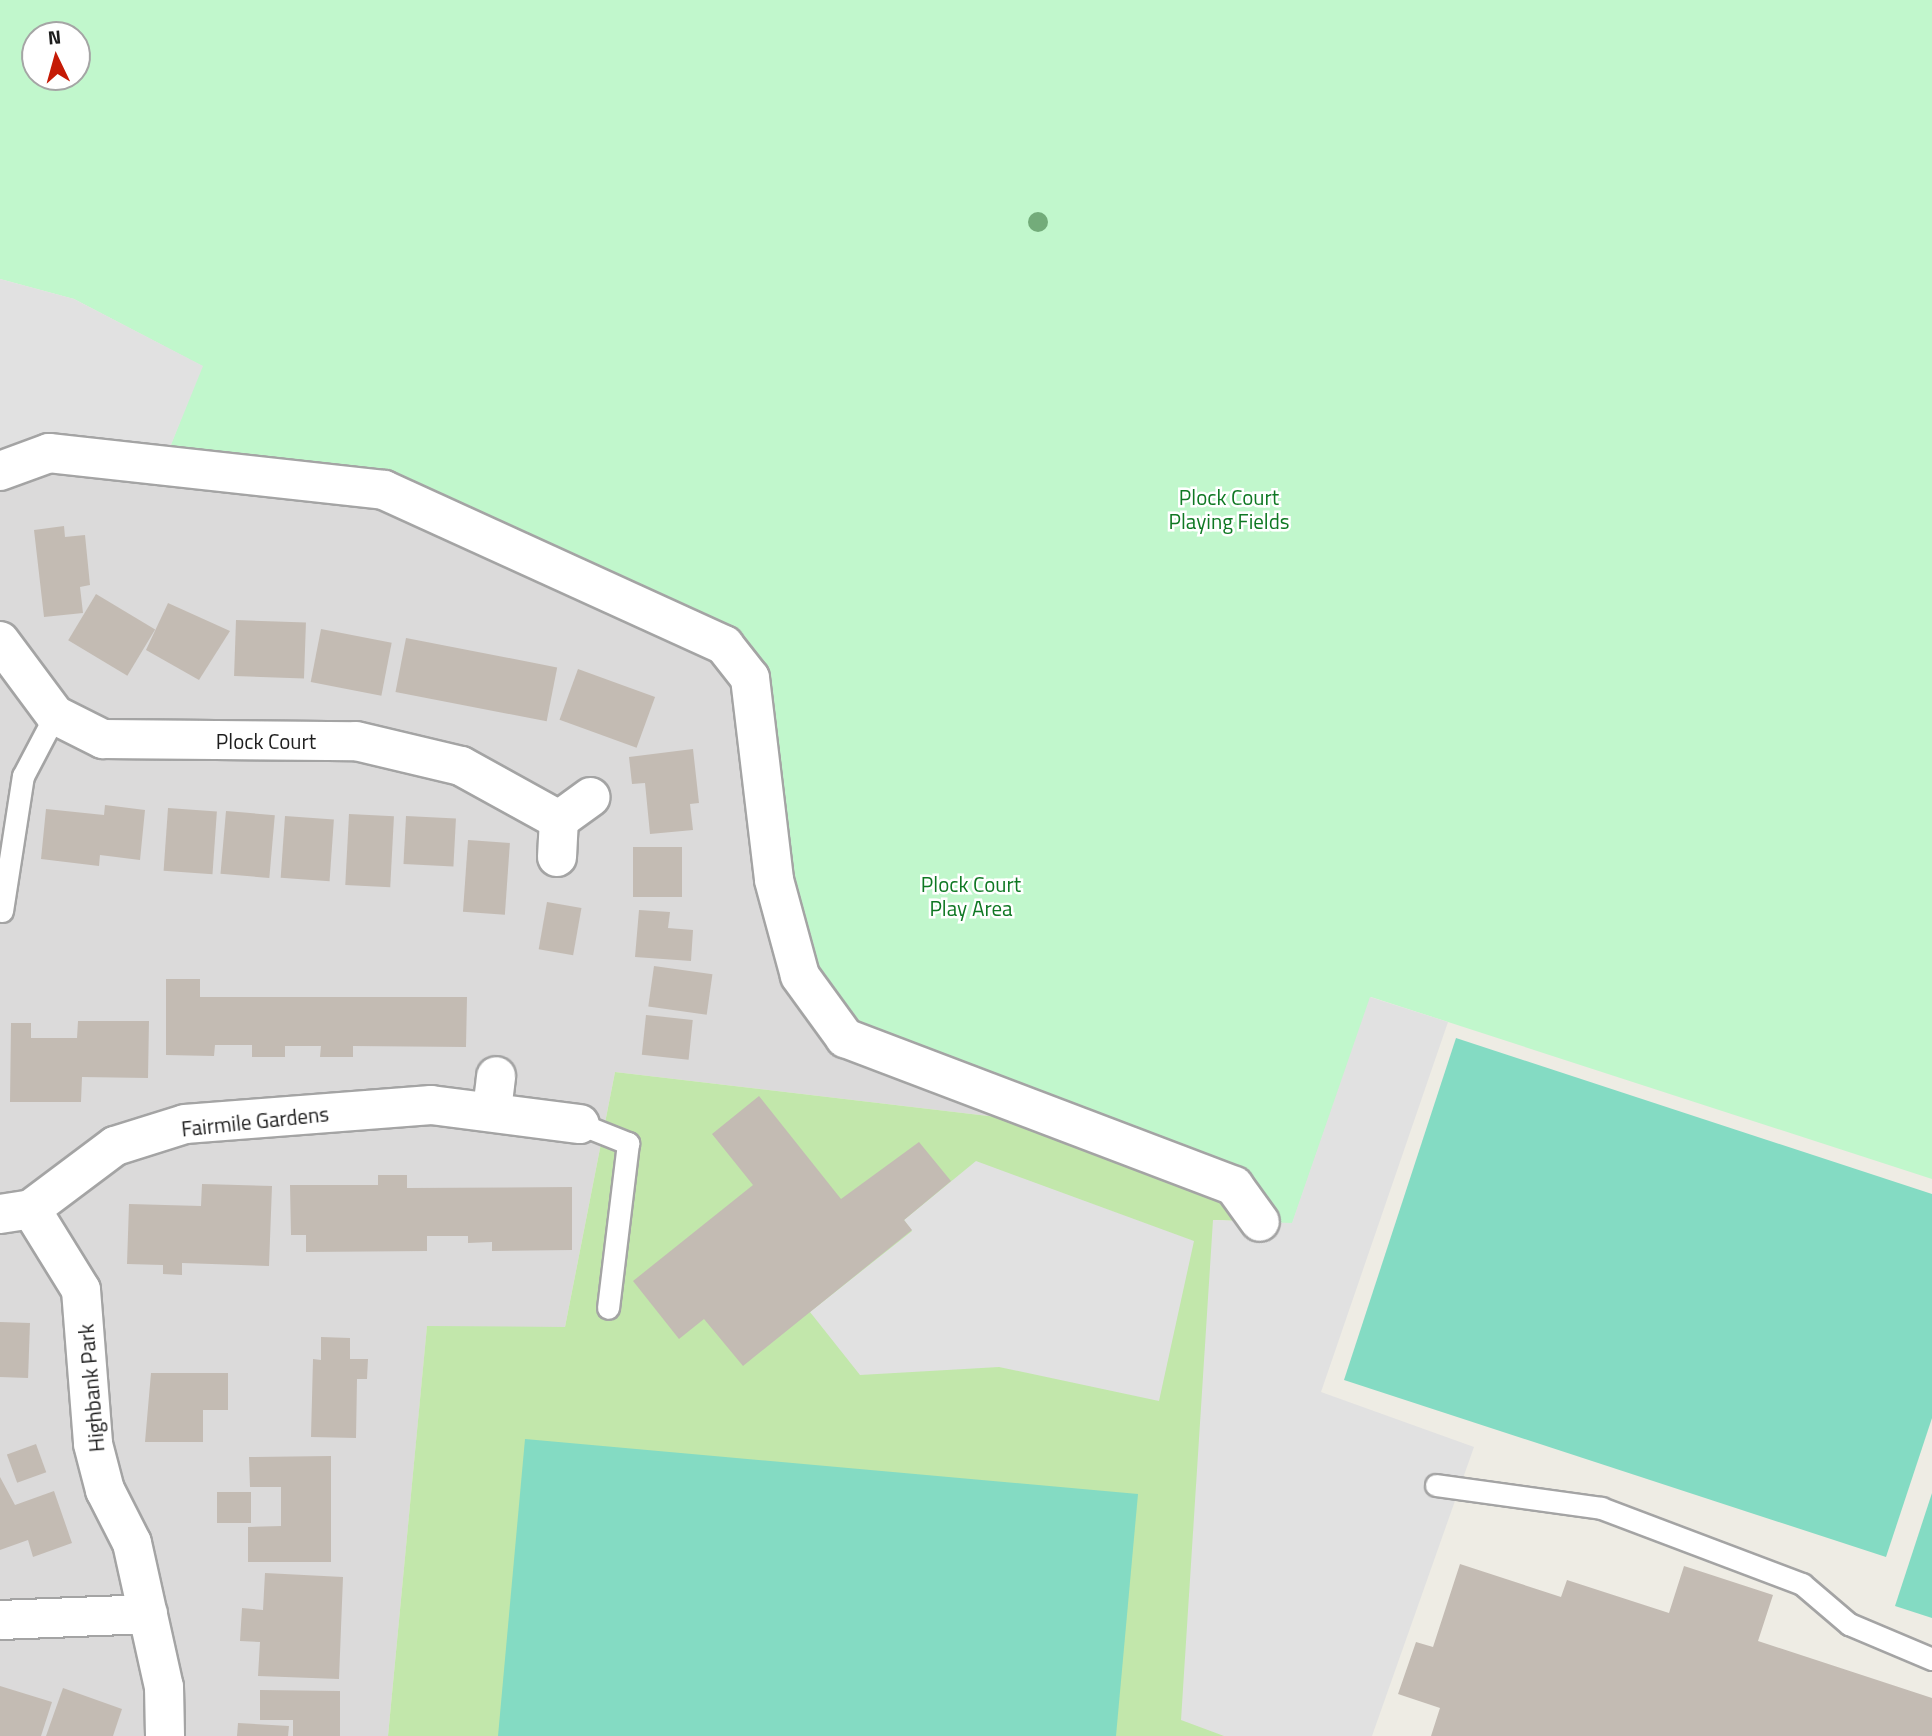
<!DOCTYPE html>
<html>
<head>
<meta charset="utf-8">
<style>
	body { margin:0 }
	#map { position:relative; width:1932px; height:1736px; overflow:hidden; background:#eeece4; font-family:"Titillium Web",sans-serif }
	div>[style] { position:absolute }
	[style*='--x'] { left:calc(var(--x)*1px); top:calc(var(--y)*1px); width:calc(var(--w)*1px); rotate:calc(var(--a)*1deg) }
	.residential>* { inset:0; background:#dbdada }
	.grass>* { inset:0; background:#c2e7ab }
	.park>* { inset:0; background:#c1f7cc }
	.pitch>* { inset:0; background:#84dbc3 }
	.parking>* { inset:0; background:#e1e1e1 }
	.building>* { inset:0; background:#c3bbb3; transform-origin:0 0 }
	.roads { filter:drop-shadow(2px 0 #a4a4a4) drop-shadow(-2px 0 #a4a4a4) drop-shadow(0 2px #a4a4a4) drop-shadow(0 -2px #a4a4a4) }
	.lane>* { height:21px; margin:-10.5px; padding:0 10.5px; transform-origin:10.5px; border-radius:10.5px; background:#fff }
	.street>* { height:38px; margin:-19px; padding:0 19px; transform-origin:19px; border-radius:19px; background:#fff }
	.trees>* { width:20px; height:20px; margin:-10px; border-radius:50%; background:#73ac7a }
	span { translate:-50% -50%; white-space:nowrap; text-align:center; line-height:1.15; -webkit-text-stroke:5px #fff; paint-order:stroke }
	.park-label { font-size:21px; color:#0f7823 }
	.street-label { font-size:21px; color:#1d1d1d }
	.north { position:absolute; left:21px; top:21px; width:70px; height:70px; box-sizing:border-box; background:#fff; border:2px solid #a5a5a5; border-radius:50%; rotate:355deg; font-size:19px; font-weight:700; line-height:28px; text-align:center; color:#1d1d1d }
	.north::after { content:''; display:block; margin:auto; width:24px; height:32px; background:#c51b06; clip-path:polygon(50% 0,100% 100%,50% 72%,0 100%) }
</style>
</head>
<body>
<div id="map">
	<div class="residential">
		<div style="clip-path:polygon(49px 453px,384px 490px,724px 645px,1057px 1124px,615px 1072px,565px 1327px,427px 1327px,388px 1736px,0 1736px,0 471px)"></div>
	</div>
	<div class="grass">
		<div style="clip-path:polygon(615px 1072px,1057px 1124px,1234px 1186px,1260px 1222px,1214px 1220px,1227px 1736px,388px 1736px,427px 1326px,565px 1327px)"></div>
	</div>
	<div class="park">
		<div style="clip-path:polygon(evenodd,0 0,1932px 0,1932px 1179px,1371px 997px,1292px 1224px,1260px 1222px,1234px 1186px,845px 1038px,800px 976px,750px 678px,384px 490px,164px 462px,202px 366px,74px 299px,0 279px,0 0,35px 35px,77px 35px,77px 77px,35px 77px,35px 35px)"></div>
	</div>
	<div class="pitch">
		<div style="clip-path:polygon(1456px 1038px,1932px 1194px,1932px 1418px,1886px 1557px,1344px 1380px)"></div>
		<div style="clip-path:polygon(525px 1439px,1138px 1494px,1116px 1736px,498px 1736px)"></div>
		<div style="clip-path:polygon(1932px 1493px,1932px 1618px,1895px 1606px)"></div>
	</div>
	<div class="parking">
		<div style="clip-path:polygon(0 279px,74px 299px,203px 366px,164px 462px,0 471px)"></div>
		<div style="clip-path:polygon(1370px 997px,1448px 1022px,1321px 1392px,1474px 1447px,1372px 1736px,1224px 1736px,1181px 1720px,1213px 1220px,1292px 1223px)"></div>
		<div style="clip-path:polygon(976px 1161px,1194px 1241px,1159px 1401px,999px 1367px,860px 1375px,810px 1312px,912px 1231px,904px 1220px)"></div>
	</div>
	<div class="building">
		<div style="clip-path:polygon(64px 526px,65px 537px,85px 535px,90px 585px,80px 587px,83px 613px,44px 617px,34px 530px)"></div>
		<div style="left:96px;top:594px;width:69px;height:54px;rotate:31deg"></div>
		<div style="clip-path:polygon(168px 603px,230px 631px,199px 680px,146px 650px)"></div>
		<div style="left:236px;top:620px;width:70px;height:56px;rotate:2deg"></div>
		<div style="left:321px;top:629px;width:72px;height:54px;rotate:11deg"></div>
		<div style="left:406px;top:638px;width:154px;height:55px;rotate:11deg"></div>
		<div style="left:578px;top:669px;width:82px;height:54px;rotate:20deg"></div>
		<div style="clip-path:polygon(693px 749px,699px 803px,690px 804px,693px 830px,650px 834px,645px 783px,632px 784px,629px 757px)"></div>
		<div style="clip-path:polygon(105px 805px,145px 810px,140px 860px,100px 855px,99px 866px,41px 859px,46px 809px,104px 815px)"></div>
		<div style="left:168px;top:808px;width:49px;height:63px;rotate:4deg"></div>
		<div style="left:226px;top:811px;width:49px;height:63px;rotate:5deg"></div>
		<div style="left:349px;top:814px;width:45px;height:71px;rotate:3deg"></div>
		<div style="left:285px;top:816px;width:49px;height:62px;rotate:4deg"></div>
		<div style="left:406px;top:816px;width:50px;height:48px;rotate:3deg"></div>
		<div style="left:468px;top:840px;width:42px;height:72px;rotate:4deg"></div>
		<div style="left:633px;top:847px;width:49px;height:50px"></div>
		<div style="left:547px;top:902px;width:35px;height:48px;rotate:10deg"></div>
		<div style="clip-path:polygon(639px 910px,670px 912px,668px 928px,693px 930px,691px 961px,635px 957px)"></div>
		<div style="left:654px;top:966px;width:59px;height:41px;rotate:8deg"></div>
		<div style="clip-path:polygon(166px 979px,200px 979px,200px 997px,467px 997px,466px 1047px,353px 1046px,353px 1057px,320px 1057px,321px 1046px,285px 1046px,285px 1057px,252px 1057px,252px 1045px,215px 1045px,214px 1056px,166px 1055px)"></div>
		<div style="left:646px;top:1015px;width:47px;height:40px;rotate:6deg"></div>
		<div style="clip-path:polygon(78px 1021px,149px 1021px,148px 1078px,82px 1077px,81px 1102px,10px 1102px,11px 1023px,31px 1023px,31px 1038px,77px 1038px)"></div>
		<div style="clip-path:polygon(759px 1096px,841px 1199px,919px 1142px,951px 1181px,904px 1220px,912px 1230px,743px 1366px,704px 1319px,679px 1339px,633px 1281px,753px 1185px,712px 1134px)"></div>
		<div style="clip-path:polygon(378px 1175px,407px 1175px,407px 1188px,572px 1187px,572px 1250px,492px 1251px,492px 1242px,468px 1243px,468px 1236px,427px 1236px,427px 1251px,306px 1252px,306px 1235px,291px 1235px,290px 1185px,378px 1185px)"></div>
		<div style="clip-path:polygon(202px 1184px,272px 1186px,269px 1266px,182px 1263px,182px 1275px,163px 1274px,163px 1265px,127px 1264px,129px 1204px,201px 1206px)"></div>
		<div style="left:0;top:1322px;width:30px;height:55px;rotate:2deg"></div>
		<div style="clip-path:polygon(321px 1337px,350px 1338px,350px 1359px,368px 1359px,367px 1379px,357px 1379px,356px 1438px,311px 1437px,313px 1359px,321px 1360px)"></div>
		<div style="clip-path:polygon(151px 1373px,228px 1373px,228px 1410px,203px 1410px,203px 1442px,145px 1442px)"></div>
		<div style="left:36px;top:1444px;width:30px;height:31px;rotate:70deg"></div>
		<div style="clip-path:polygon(331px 1456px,331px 1562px,248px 1562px,248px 1527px,281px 1526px,281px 1487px,250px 1487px,249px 1457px)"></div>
		<div style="clip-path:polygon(0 1477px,15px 1505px,54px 1491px,72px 1543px,33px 1557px,28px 1540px,0 1550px)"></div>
		<div style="left:217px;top:1492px;width:34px;height:31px"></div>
		<div style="clip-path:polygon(1460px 1564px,1561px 1597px,1567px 1580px,1669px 1613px,1684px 1566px,1773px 1595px,1758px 1641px,1932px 1698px,1932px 1736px,1431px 1736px,1440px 1708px,1398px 1694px,1416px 1642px,1433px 1647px)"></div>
		<div style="clip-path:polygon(265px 1573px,343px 1577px,339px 1679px,258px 1676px,260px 1642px,240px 1641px,242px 1608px,263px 1610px)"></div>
		<div style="clip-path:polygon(0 1686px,52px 1702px,41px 1736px,0 1736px)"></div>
		<div style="clip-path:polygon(63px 1688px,122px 1709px,113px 1736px,46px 1736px)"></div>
		<div style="clip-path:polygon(260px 1690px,340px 1691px,340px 1736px,293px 1736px,293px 1720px,260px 1720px)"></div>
		<div style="clip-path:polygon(238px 1723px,289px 1726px,288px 1736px,237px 1736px)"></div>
	</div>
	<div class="roads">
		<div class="lane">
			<div style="--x:2;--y:911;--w:137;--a:-81.2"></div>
			<div style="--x:23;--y:776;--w:69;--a:-62.3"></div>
			<div style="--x:580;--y:1124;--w:52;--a:21.6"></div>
			<div style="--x:628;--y:1143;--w:166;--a:96.9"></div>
			<div style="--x:1436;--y:1485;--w:167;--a:7.9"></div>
			<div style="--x:1601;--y:1508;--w:215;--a:20.7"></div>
			<div style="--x:1802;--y:1584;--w:62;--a:40.4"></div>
			<div style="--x:1849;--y:1624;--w:90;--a:22.9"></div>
		</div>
		<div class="street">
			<div style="--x:0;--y:471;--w:52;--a:-20.2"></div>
			<div style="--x:49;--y:453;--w:337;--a:6.3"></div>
			<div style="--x:384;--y:490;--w:374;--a:24.5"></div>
			<div style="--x:724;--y:645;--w:42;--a:51.8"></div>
			<div style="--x:750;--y:678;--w:203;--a:83.2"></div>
			<div style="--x:774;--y:880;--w:99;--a:74.8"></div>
			<div style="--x:800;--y:976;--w:77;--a:54"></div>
			<div style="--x:845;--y:1038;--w:416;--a:20.8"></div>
			<div style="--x:1234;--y:1186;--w:44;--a:54.2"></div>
			<div style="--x:0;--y:641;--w:92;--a:53.4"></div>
			<div style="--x:55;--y:715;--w:54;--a:26.6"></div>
			<div style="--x:103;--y:739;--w:253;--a:0.5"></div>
			<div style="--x:356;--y:741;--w:108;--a:13.4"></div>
			<div style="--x:461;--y:766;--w:112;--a:28.9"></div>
			<div style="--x:559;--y:820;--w:39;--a:-36"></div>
			<div style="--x:557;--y:857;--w:37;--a:-87"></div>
			<div style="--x:492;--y:1110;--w:34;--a:-83"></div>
			<div style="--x:31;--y:1209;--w:95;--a:58.3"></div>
			<div style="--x:81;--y:1290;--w:154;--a:85.5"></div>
			<div style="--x:93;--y:1444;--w:48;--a:75.4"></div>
			<div style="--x:105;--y:1490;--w:59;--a:63"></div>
			<div style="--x:132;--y:1543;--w:148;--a:77.5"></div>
			<div style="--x:164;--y:1687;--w:49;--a:88.8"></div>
			<div style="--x:0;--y:1214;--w:31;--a:-9"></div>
			<div style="--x:31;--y:1209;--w:105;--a:-36.9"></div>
			<div style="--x:115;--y:1146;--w:73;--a:-17.4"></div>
			<div style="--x:185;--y:1124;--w:247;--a:-4.4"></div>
			<div style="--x:431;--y:1105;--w:150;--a:7.3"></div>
			<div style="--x:0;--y:1620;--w:148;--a:-2.3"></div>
		</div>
	</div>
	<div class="trees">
		<div style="left:1038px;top:222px"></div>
	</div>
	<div class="park-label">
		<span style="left:1229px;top:509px">Plock Court<br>Playing Fields</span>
		<span style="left:971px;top:896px">Plock Court<br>Play Area</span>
	</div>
	<div class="street-label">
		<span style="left:266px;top:741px">Plock Court</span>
		<span style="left:255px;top:1121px;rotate:-6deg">Fairmile Gardens</span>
		<span style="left:91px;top:1388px;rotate:-95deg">Highbank Park</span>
	</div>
	<div class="north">N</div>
</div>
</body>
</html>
